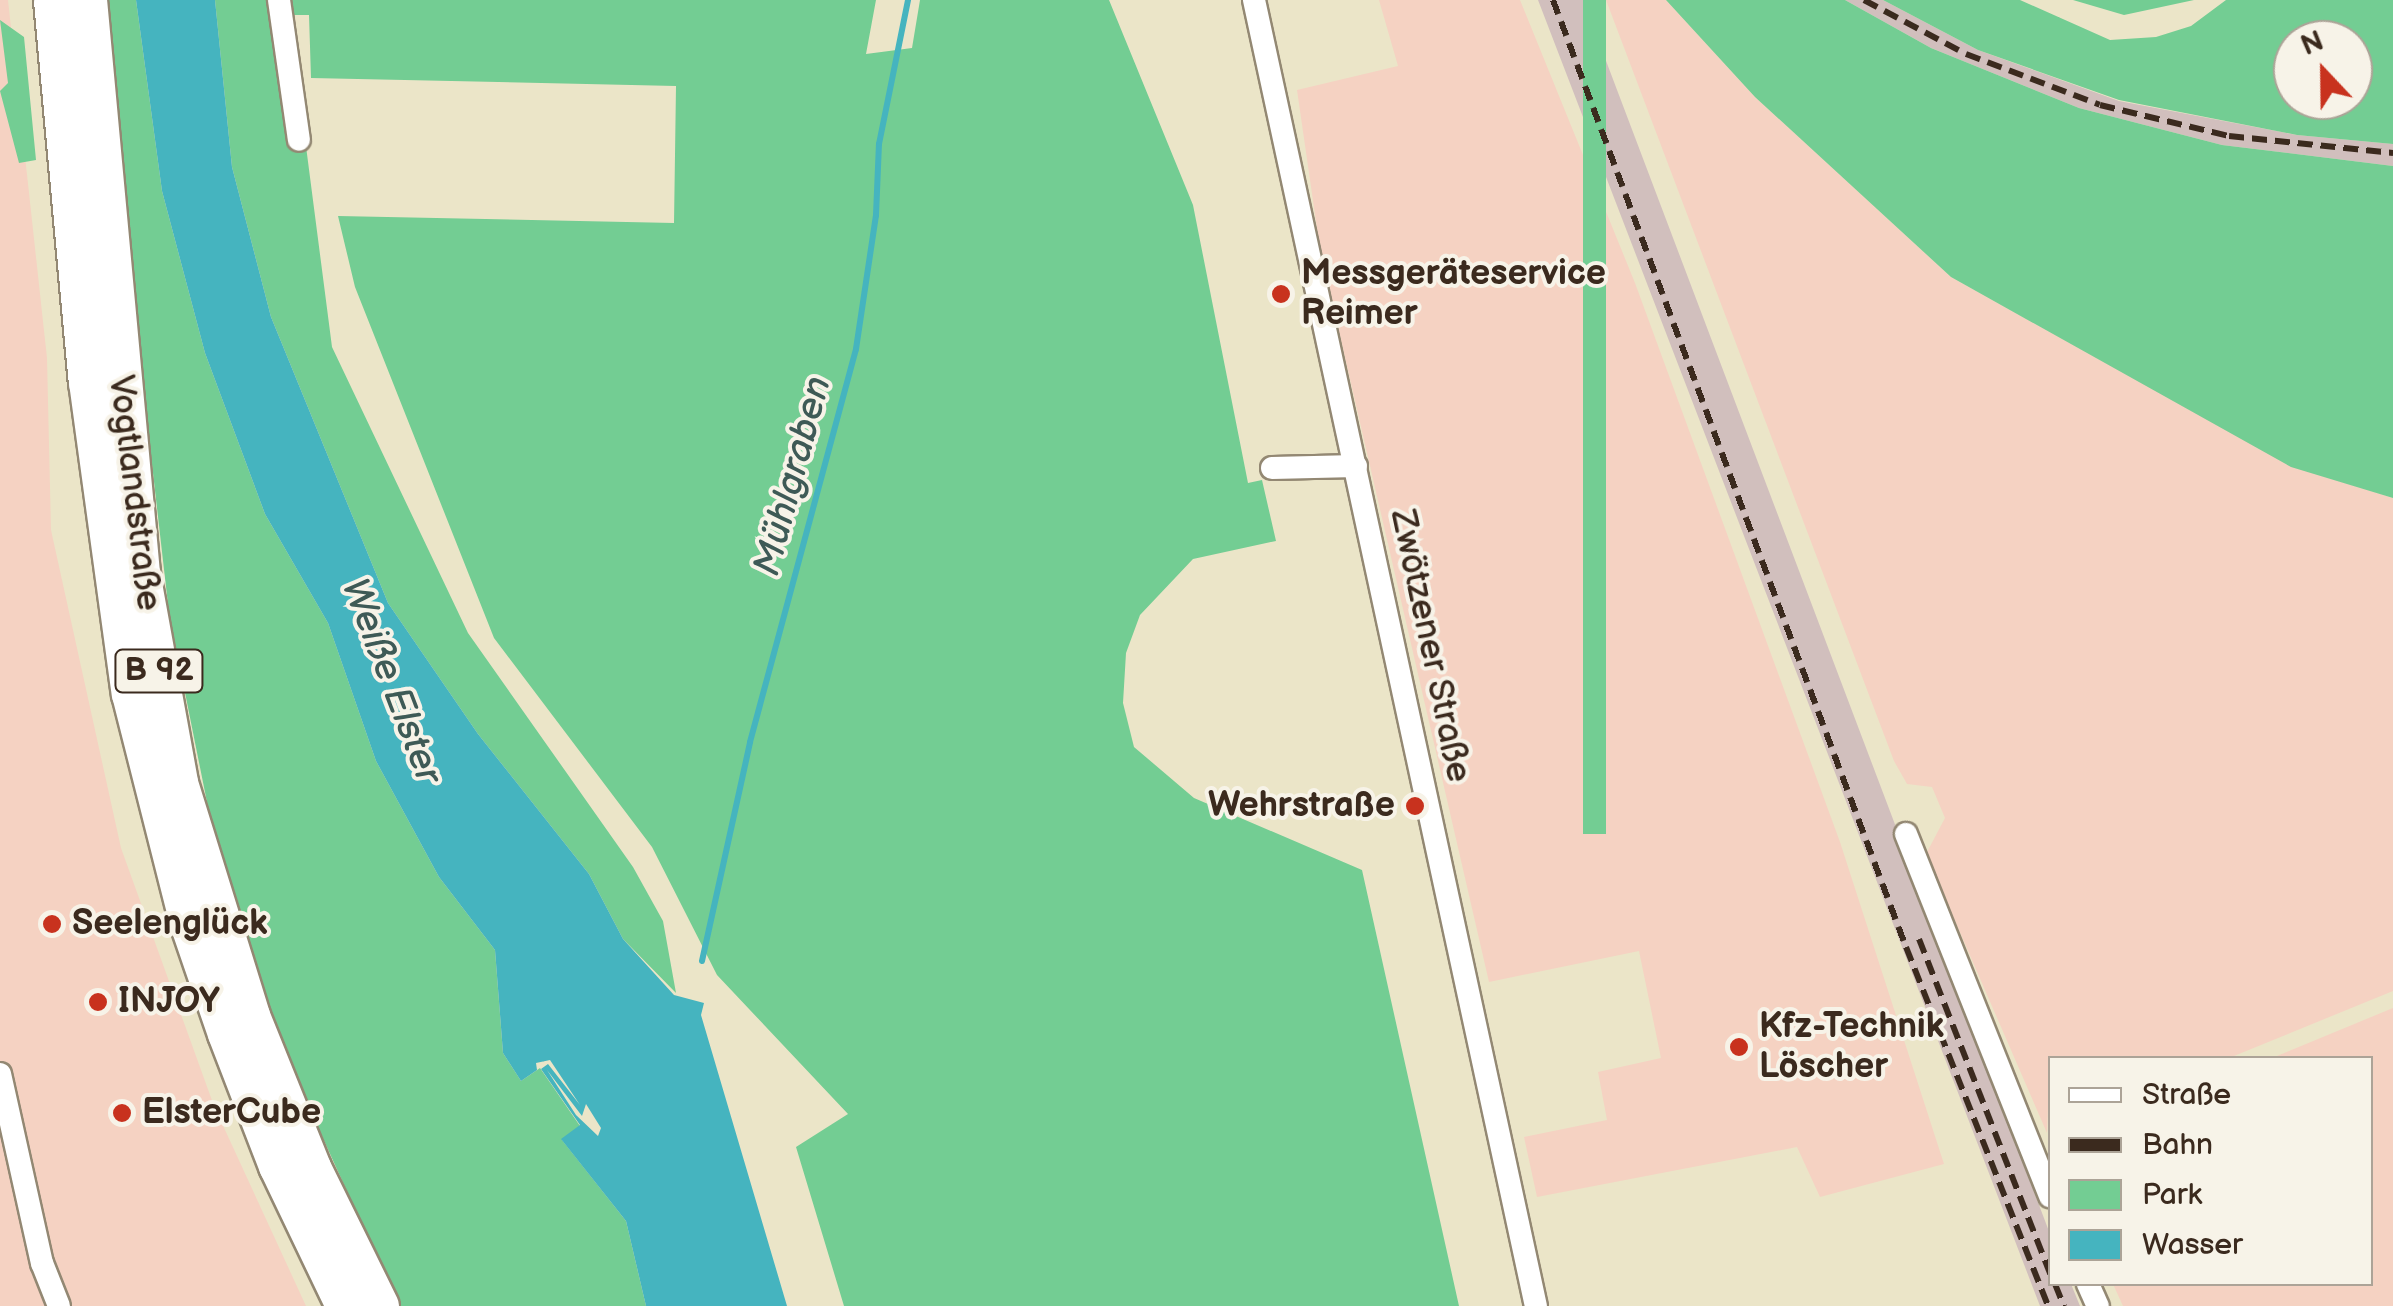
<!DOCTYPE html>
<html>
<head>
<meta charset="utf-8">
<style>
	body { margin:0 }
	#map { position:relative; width:2393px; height:1306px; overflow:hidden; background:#ebe5c8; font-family:"Balsamiq Sans",sans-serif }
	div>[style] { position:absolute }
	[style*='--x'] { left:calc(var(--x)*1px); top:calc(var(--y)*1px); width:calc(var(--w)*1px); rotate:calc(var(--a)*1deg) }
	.built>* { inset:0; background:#f5d2c2 }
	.industrial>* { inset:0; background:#d1bfbd }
	.green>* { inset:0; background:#73cd93; transform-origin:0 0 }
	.water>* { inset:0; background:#45b4bf }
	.stream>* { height:6px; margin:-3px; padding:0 3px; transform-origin:3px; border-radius:3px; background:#45b4bf }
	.roads { filter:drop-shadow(2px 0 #938873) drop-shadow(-2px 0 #938873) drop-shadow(0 2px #938873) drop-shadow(0 -2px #938873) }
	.minor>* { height:22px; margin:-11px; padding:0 11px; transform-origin:11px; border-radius:11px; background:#fff }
	.primary>* { height:38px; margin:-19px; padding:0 19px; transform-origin:19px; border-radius:19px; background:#fff }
	.rail>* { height:6px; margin-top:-3px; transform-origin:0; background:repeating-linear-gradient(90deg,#3b2a1e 0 15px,transparent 0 23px) }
	.dots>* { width:28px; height:28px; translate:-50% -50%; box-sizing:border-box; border:5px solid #f7f3e8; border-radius:50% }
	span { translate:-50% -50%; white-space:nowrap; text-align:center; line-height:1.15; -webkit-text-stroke:8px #f7f3e8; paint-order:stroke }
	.shield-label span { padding:2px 8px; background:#f7f3e8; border:2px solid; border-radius:8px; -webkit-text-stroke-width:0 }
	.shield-label { font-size:32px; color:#3b2a1e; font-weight:700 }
	.poi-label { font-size:35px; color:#3b2a1e; font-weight:700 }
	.left { translate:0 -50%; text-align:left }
	.right { translate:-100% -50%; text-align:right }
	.street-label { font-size:35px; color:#3b2a1e }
	.water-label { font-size:38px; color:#3e5a56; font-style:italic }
	.legend { position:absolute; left:2048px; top:1056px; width:325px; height:230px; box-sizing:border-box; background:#f7f3e8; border:2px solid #aca397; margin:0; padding:12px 18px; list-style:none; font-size:30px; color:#3b2a1e }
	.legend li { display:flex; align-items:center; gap:20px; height:50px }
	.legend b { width:50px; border:2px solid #aca397 }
	.north { position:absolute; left:2273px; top:20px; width:100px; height:100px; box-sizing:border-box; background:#f7f3e8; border:2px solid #aca397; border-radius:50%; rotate:338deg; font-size:28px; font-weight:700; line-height:40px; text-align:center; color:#3b2a1e }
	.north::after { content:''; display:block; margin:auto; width:35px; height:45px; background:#c8321e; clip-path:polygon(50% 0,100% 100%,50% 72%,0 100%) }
</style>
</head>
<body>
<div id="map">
	<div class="built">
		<div style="clip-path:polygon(0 0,8px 0,47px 358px,51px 530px,121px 848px,214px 1106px,306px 1306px,0 1306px)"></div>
		<div style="clip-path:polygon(1379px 0,1520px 0,1635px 283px,1840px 842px,1944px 1164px,1820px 1197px,1797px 1147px,1537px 1197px,1524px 1137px,1607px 1120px,1598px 1072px,1661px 1058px,1639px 951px,1489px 982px,1320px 249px,1297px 90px,1398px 66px)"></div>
		<div style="clip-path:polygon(1606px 0,1666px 0,1755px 97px,1951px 277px,2291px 466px,2393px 498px,2393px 991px,2229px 1058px,2050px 1058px,2047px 1133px,1926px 854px,1945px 818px,1932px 787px,1907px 784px,1894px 761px)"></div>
		<div style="clip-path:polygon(2393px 1008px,2393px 1306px,2123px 1306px,2113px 1284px,2370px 1284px,2370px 1058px,2272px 1058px)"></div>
	</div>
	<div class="industrial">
		<div style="clip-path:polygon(1538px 0,1583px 0,2050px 1234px,2050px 1284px,2071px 1284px,2080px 1306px,2040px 1306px)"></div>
		<div style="clip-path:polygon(1845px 0,1883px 0,1978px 50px,2119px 101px,2297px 135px,2393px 144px,2393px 166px,2222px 145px,2079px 108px,1931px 48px)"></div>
	</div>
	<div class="green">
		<div style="clip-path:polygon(99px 0,136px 0,162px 191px,205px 353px,265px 514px,328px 623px,376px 761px,439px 877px,495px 950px,503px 1053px,521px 1081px,540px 1068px,580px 1126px,562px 1140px,626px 1221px,646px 1306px,399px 1306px,287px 1059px,213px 832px,169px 613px)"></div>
		<div style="clip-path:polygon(215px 0,876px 0,866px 54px,912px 48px,920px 0,1109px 0,1193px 205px,1248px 483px,1262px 480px,1276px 541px,1193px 559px,1140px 615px,1126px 653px,1123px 703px,1134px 747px,1194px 798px,1362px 870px,1459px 1306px,844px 1306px,796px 1147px,848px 1114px,717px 975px,652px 847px,494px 638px,355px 287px,338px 216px,674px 223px,676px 86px,311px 78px,309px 15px,289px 15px,332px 347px,468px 633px,633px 867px,663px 921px,676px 993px,623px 939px,589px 874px,478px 734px,388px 603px,271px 317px,232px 167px)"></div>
		<div style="left:1583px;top:0;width:23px;height:834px"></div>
		<div style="clip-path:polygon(1666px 0,1845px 0,1931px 48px,2079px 108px,2222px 145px,2393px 166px,2393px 498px,2291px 467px,1951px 277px,1755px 97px)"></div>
		<div style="clip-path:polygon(evenodd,1883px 0,2020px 0,2110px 40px,2156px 37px,2191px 26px,2226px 0,2393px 0,2393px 144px,2297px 135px,2119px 100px,1978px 50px,1883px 0,2293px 40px,2353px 40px,2353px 100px,2293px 100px,2293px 40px)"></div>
		<div style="clip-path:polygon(2073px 0,2194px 0,2124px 15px)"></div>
		<div style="clip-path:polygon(0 20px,24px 37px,36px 160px,19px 163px,0 91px,8px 83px)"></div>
	</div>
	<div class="water">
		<div style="clip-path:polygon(evenodd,136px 0,215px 0,232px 167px,271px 317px,388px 603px,478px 734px,589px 874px,623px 939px,674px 995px,704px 1003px,701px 1015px,787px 1306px,646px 1306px,626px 1221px,561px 1139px,580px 1125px,541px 1069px,548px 1064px,580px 1105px,550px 1060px,536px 1063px,537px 1070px,521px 1081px,503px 1053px,495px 950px,439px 877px,376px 761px,328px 623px,265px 514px,205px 353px,162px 191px,136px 0,547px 1070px,582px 1116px,586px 1104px,601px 1128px,598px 1136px,576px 1115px,547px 1070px)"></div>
	</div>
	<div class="stream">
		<div style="--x:702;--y:961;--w:224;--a:-77.6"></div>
		<div style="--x:750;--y:742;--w:407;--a:-74.9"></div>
		<div style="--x:856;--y:349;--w:135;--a:-81.5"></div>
		<div style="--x:876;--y:215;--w:71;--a:-87.6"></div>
		<div style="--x:879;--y:144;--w:147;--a:-78.6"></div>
	</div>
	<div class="roads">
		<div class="minor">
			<div style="--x:279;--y:0;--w:141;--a:81.9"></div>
			<div style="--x:1254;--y:0;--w:1336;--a:77.82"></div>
			<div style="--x:1272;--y:468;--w:84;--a:-1.4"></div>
			<div style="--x:1906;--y:834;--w:390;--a:68.3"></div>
			<div style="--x:0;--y:1074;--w:194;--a:77.5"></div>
			<div style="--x:42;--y:1263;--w:46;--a:68.4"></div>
			<div style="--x:2088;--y:1284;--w:24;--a:66"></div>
		</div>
		<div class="primary">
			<div style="--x:53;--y:0;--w:384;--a:84.8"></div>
			<div style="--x:88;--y:382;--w:315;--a:82.2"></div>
			<div style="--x:131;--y:694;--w:236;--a:75.8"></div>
			<div style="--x:189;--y:923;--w:117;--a:71.1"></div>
			<div style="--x:227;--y:1034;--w:142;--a:68.9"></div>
			<div style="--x:278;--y:1166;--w:155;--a:64.4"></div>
			<div style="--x:88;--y:0;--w:575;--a:84.72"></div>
			<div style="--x:141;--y:573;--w:213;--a:79.7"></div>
			<div style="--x:179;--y:783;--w:244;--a:72.8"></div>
			<div style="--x:251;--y:1016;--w:164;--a:68.1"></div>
			<div style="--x:312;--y:1168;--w:154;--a:63.8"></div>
		</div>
	</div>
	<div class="rail">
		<div style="--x:1553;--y:0;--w:1011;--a:69.56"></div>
		<div style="--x:1906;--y:947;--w:386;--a:68.4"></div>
		<div style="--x:1864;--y:0;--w:115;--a:27.9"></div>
		<div style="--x:1966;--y:54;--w:143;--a:20.8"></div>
		<div style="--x:2100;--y:105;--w:133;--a:13.5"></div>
		<div style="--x:2229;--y:136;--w:165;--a:5.9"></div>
		<div style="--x:1919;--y:939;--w:360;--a:68.6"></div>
		<div style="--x:2055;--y:1284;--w:24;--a:68"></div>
	</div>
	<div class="dots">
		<div style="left:1281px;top:294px;background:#c8321e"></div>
		<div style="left:1415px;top:806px;background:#c8321e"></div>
		<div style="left:52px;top:924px;background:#c8321e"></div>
		<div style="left:98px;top:1002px;background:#c8321e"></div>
		<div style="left:1739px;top:1047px;background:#c8321e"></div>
		<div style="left:122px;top:1113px;background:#c8321e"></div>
	</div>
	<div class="shield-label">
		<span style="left:159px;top:671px">B 92</span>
	</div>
	<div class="poi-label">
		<span class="left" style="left:1301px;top:294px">Messgeräteservice<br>Reimer</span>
		<span class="right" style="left:1395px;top:806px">Wehrstraße</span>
		<span class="left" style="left:72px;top:924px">Seelenglück</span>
		<span class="left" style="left:118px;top:1002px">INJOY</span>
		<span class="left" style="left:1759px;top:1047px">Kfz-Technik<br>Löscher</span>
		<span class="left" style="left:142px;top:1113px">ElsterCube</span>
	</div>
	<div class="street-label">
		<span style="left:134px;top:493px;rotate:83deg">Vogtlandstraße</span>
		<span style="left:1430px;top:646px;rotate:78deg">Zwötzener Straße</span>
	</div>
	<div class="water-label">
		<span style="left:793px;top:476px;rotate:-75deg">Mühlgraben</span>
		<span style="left:391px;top:681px;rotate:69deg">Weiße Elster</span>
	</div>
	<ul class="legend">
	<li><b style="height:12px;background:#fff"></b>Straße</li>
	<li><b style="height:12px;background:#3b2a1e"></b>Bahn</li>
	<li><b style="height:28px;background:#73cd93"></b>Park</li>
	<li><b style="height:28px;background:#45b4bf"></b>Wasser</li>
	</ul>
	<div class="north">N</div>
</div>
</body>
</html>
